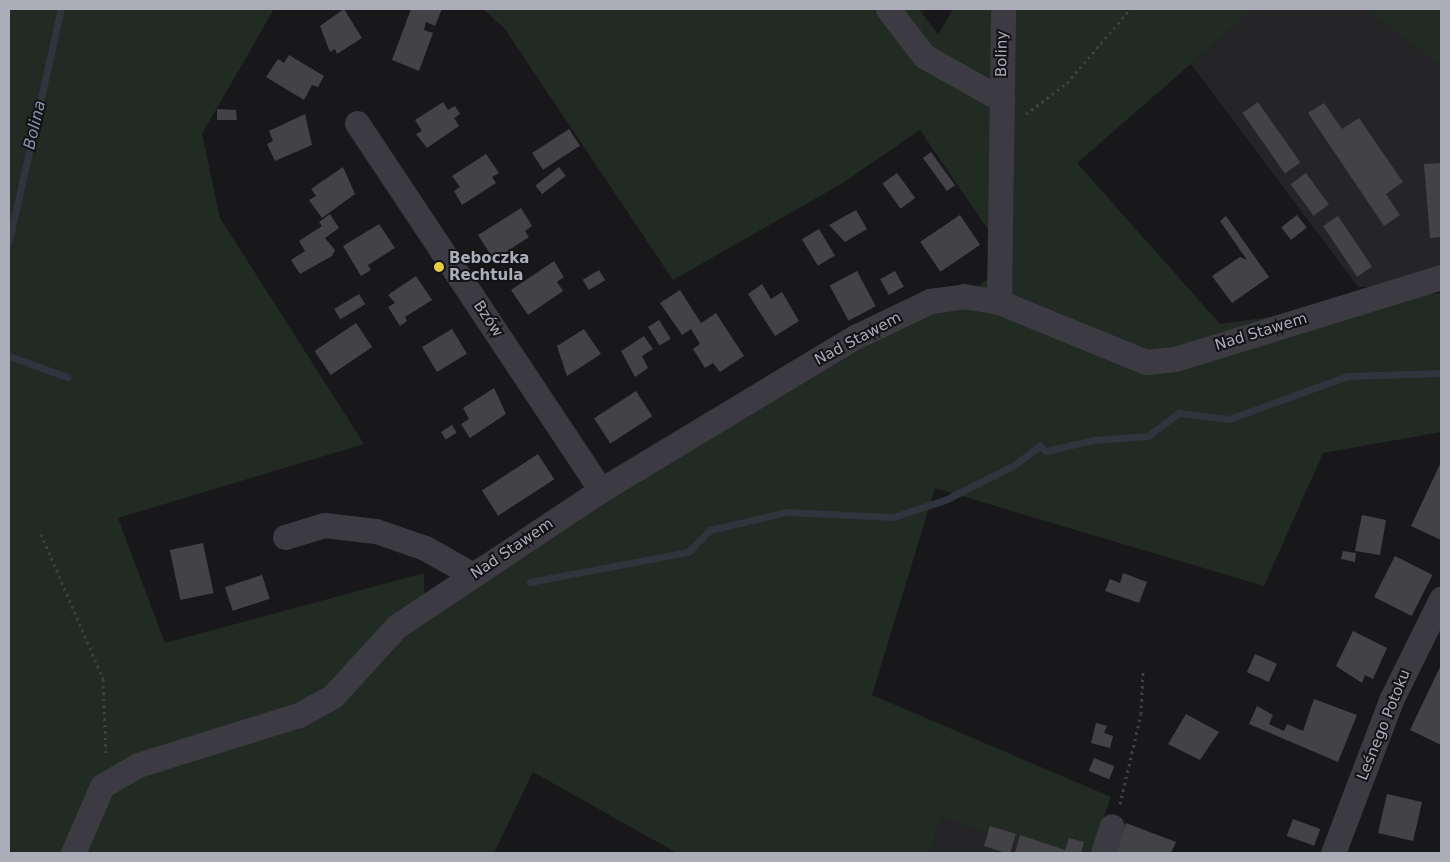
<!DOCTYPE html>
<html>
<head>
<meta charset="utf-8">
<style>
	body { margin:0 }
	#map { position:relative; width:1450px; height:862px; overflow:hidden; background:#18181a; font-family:"DejaVu Sans",sans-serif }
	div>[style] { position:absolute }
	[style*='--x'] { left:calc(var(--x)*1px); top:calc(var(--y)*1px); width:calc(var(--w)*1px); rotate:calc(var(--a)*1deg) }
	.built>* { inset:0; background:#252427 }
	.green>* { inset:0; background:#222a24 }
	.stream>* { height:7px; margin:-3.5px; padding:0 3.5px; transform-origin:3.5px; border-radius:3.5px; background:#2f343d }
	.building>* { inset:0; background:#434247; transform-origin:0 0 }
	.path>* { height:3px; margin-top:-1.5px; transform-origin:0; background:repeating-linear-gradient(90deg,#3f4046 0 2.5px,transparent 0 6.5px) }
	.minor>* { height:25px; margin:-12.5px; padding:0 12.5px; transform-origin:12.5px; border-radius:12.5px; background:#3b3b41 }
	.dots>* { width:14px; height:14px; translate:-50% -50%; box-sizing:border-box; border:2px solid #131315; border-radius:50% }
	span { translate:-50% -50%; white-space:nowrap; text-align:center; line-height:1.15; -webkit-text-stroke:4px #131315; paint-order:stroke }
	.street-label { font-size:15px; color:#abadb9 }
	.poi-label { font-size:15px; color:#abadb9; font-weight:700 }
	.left { translate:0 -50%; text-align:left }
	.water-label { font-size:16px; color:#8495b2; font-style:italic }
	.frame { position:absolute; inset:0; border:10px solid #abadb9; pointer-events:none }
</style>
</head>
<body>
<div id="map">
	<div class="built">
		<div style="clip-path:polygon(1254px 9px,1365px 9px,1441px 66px,1441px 287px,1358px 287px,1191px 64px)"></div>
		<div style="clip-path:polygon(942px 817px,1039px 853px,929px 853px)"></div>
	</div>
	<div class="green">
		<div style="clip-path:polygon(9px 9px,274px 9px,202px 134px,220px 218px,364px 444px,118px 518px,165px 643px,424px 573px,425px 621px,473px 560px,893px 306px,978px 287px,989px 277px,991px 234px,920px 130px,841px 184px,673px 280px,505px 29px,483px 9px,919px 9px,938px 35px,953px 9px,1254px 9px,1077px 163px,1220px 324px,1441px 293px,1441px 432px,1323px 453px,1264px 586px,935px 488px,872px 695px,1111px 797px,1091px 853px,1039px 853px,942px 817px,929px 853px,677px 853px,533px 772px,494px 853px,9px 853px)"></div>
		<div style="clip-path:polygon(1365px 9px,1441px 9px,1441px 66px)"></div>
	</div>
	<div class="stream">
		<div style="--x:9;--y:241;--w:238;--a:-77.4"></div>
		<div style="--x:9;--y:356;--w:62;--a:19.9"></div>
		<div style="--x:530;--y:582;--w:161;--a:-10.8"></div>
		<div style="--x:688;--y:552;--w:31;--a:-45"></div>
		<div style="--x:710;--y:530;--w:79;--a:-13.2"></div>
		<div style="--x:787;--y:512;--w:106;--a:2.7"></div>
		<div style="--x:893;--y:517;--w:55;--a:-18.1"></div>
		<div style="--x:945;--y:500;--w:76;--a:-26.6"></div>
		<div style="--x:1013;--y:466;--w:34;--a:-37"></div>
		<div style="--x:1040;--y:446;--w:8;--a:40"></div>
		<div style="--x:1046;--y:451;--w:48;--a:-13.2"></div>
		<div style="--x:1093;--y:440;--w:55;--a:-4.2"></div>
		<div style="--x:1148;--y:436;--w:39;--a:-37"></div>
		<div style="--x:1179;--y:413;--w:50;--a:6.8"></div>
		<div style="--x:1229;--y:419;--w:127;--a:-19.9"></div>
		<div style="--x:1348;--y:376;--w:93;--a:-1.8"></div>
	</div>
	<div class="building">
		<div style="clip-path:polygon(344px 9px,362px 38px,337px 54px,335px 49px,330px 52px,320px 26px)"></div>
		<div style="clip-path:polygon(411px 9px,442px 9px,435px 26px,426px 22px,424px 30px,433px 33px,419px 71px,392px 60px)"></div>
		<div style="clip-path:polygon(289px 55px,324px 76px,318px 87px,312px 85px,304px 100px,266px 77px,278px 59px,284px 63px)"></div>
		<div style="clip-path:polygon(443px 102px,448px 110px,455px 106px,460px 114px,454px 118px,459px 126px,427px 148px,416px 134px,422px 131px,415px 120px)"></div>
		<div style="left:1258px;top:102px;width:74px;height:19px;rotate:55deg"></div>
		<div style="clip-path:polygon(1324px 103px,1342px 129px,1359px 118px,1403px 182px,1386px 194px,1400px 215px,1384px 226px,1308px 113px)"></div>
		<div style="clip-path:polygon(217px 109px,236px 110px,237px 120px,217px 120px)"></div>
		<div style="clip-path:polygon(305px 114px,312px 145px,275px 161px,267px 144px,273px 141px,269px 131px)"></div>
		<div style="left:569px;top:129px;width:20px;height:44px;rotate:57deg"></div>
		<div style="left:931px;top:152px;width:41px;height:10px;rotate:54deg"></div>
		<div style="clip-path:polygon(486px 154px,499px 173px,492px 177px,496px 183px,462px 205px,454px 191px,460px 187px,452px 176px)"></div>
		<div style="clip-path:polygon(1440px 163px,1441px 237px,1430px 238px,1424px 164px)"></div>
		<div style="clip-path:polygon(343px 167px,355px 194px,322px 218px,309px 200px,316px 196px,311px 189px)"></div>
		<div style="left:559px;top:167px;width:11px;height:30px;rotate:52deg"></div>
		<div style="left:897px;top:173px;width:31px;height:18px;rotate:54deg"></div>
		<div style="left:1306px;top:173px;width:39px;height:19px;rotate:54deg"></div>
		<div style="clip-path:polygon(521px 208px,532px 226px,525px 231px,529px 237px,494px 260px,478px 235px)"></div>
		<div style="clip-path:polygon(856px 210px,867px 229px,845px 242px,829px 225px)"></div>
		<div style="clip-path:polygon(330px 214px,339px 228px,325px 238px,335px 250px,332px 256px,300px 274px,291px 260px,305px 251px,299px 241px,322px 226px,319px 222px)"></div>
		<div style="left:960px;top:215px;width:36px;height:48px;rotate:56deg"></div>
		<div style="left:1297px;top:215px;width:16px;height:20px;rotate:52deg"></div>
		<div style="clip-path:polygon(1226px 216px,1269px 277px,1232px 303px,1212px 276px,1240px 257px,1247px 260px,1220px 221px)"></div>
		<div style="left:1338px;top:216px;width:61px;height:18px;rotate:56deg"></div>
		<div style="clip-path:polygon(379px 224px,395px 248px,368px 265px,371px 270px,361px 276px,343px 246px)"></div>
		<div style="left:819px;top:229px;width:31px;height:20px;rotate:59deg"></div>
		<div style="clip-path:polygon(554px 261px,564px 277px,557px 282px,563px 291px,528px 315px,511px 290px)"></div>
		<div style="left:599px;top:270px;width:12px;height:19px;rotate:59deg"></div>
		<div style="left:857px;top:271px;width:40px;height:31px;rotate:62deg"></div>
		<div style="left:895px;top:271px;width:18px;height:17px;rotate:61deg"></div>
		<div style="clip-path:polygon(416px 276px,432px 300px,405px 317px,407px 321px,400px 326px,388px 307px,395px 303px,388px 295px)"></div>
		<div style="clip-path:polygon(762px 284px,771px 299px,782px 292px,799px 321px,775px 336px,748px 294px)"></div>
		<div style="clip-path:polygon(680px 290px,701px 323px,716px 313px,744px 356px,720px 372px,713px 363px,705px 368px,693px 349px,700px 344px,691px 329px,682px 335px,660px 303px)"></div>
		<div style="left:359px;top:294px;width:12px;height:29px;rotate:59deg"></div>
		<div style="left:659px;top:320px;width:22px;height:13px;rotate:58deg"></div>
		<div style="left:356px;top:323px;width:29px;height:50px;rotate:56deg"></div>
		<div style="left:452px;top:329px;width:29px;height:35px;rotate:59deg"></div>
		<div style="clip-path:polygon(584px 329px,601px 354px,567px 376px,557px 346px)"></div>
		<div style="clip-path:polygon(644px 336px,653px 349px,642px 356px,648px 368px,635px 377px,621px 351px)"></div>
		<div style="clip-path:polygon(494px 388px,506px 414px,470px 438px,461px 424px,469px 419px,463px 408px)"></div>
		<div style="left:636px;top:391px;width:30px;height:50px;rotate:57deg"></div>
		<div style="left:452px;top:425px;width:9px;height:13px;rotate:58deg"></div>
		<div style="left:538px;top:454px;width:30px;height:67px;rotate:57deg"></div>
		<div style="clip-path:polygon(1441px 462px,1441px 540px,1411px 526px)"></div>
		<div style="clip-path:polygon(1362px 515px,1386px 520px,1380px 555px,1355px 551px,1357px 540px,1364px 541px,1357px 540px)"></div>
		<div style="left:203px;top:543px;width:51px;height:34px;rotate:78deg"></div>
		<div style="clip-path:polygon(1343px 551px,1356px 553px,1355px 562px,1341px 559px)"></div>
		<div style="left:1395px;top:556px;width:42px;height:46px;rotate:27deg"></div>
		<div style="clip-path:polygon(1123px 573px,1147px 582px,1139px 603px,1105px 591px,1110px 579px,1120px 583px)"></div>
		<div style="left:262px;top:575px;width:25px;height:39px;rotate:72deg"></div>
		<div style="clip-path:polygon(1353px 631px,1387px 648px,1373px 679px,1365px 675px,1362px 683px,1336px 666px)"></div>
		<div style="left:1255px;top:654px;width:24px;height:20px;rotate:24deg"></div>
		<div style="clip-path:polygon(1441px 665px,1441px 745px,1410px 730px)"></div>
		<div style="clip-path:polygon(1314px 699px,1357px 715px,1338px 762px,1249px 724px,1257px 706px,1273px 715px,1269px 724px,1284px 731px,1287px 724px,1303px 731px)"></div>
		<div style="clip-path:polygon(1186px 714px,1219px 732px,1200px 760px,1168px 744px)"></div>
		<div style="clip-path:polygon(1096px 723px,1107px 726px,1104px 733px,1113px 736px,1110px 748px,1091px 743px)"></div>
		<div style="left:1094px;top:758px;width:22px;height:14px;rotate:22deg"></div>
		<div style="left:1387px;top:794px;width:36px;height:40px;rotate:13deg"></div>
		<div style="left:1293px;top:819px;width:29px;height:18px;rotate:20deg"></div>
		<div style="clip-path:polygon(1126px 823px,1176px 842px,1171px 853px,1115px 853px)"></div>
		<div style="left:990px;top:826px;width:27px;height:21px;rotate:17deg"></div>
		<div style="clip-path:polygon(1020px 835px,1065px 850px,1069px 838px,1084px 842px,1081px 853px,1015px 853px)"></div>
	</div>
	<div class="path">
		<div style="--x:1026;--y:114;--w:51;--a:-37.1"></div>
		<div style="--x:1067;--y:83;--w:97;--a:-49.6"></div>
		<div style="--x:41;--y:534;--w:158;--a:66.8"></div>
		<div style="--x:103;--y:679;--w:77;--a:87.8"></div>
		<div style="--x:1120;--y:804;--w:92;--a:-76.9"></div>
		<div style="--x:1141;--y:714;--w:42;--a:-87.3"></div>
	</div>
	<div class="minor">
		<div style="--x:888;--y:9;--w:59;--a:52.5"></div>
		<div style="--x:924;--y:56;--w:90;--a:29.4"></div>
		<div style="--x:357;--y:123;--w:441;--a:56.4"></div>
		<div style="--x:999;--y:302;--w:293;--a:-89.2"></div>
		<div style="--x:285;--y:537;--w:41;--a:-17.1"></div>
		<div style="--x:324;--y:525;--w:52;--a:6.6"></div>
		<div style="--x:376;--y:531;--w:52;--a:19.1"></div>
		<div style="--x:425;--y:548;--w:55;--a:29.4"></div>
		<div style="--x:73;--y:853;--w:73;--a:-66.6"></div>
		<div style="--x:102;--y:786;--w:42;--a:-30.3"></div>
		<div style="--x:138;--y:765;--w:169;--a:-17.3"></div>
		<div style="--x:299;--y:715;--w:39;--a:-29"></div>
		<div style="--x:333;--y:696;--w:95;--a:-47.6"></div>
		<div style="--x:397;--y:626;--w:245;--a:-33.7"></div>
		<div style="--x:601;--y:490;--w:297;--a:-31.1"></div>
		<div style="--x:855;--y:337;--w:83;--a:-25.6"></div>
		<div style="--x:930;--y:301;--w:34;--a:-8"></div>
		<div style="--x:964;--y:296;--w:36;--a:10"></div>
		<div style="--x:999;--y:302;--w:159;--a:22.2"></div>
		<div style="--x:1146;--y:362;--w:29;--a:-6"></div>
		<div style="--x:1175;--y:359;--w:278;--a:-17.1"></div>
		<div style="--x:1103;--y:853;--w:28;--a:-72"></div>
		<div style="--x:1333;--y:853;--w:164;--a:-69.2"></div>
		<div style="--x:1391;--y:700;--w:113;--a:-63.7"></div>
	</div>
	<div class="dots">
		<div style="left:439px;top:267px;background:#e8cc42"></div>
	</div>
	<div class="street-label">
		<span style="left:1002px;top:54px;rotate:-89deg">Boliny</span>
		<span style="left:488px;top:319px;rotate:56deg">Bzów</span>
		<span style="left:1261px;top:332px;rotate:-17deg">Nad Stawem</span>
		<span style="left:858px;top:339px;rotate:-28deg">Nad Stawem</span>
		<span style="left:512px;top:549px;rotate:-34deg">Nad Stawem</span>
		<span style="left:1384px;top:725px;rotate:-68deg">Leśnego Potoku</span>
	</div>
	<div class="poi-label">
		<span class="left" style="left:449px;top:267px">Beboczka<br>Rechtula</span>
	</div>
	<div class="water-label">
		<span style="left:35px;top:125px;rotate:-77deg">Bolina</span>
	</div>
	<div class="frame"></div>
</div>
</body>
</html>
